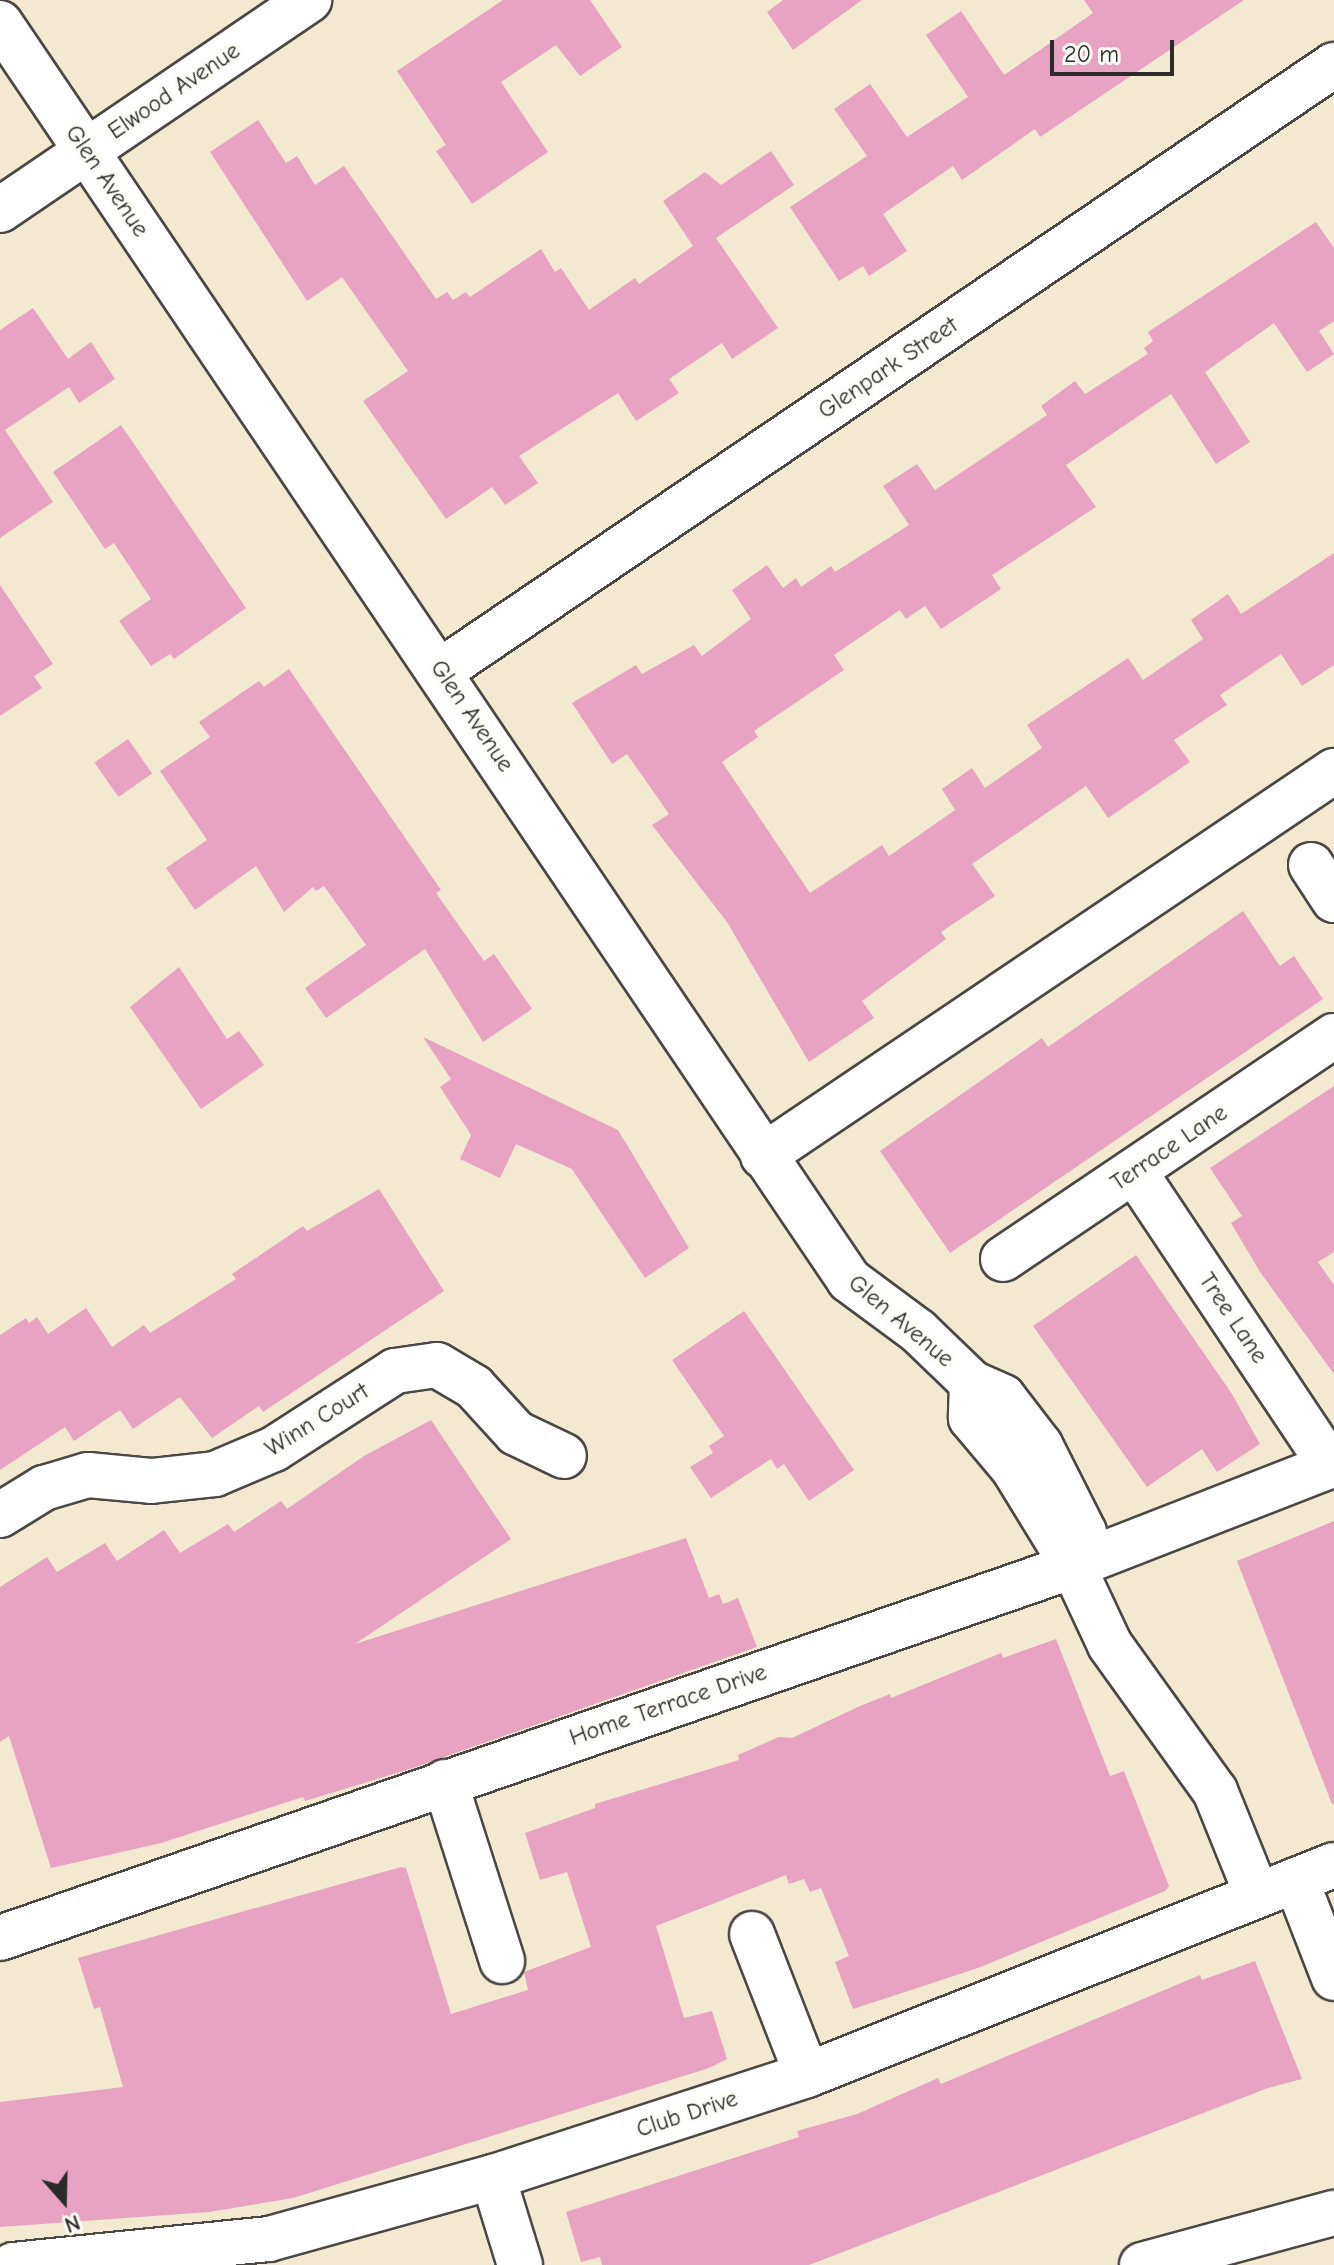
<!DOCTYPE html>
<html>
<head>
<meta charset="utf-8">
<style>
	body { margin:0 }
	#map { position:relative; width:1334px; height:2265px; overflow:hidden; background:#f3e9d1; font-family:"Comic Neue",sans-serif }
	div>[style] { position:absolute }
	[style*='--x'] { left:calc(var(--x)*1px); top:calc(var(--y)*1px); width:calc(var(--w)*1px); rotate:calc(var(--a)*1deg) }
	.building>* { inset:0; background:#e9a3c2; transform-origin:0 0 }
	.roads { filter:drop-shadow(2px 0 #494844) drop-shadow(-2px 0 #494844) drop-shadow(0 2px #494844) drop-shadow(0 -2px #494844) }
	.minor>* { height:44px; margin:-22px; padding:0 22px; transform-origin:22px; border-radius:22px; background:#fff }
	.highway>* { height:44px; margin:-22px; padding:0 22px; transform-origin:22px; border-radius:22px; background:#fff }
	span { translate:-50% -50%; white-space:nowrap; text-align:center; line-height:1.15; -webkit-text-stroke:8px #fdfcf7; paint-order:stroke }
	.street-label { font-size:24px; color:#2b2b2b }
	.north { position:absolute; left:24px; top:2161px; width:80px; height:80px; -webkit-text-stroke:6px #fdfcf7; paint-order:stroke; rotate:160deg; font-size:22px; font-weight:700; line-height:32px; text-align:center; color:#2b2b2b }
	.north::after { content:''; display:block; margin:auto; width:28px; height:36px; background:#2b2b2b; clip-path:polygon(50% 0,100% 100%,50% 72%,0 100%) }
	.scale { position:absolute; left:1050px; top:40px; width:124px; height:36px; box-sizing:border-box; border:4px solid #2b2b2b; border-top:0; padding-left:10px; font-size:24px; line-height:28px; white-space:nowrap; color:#2b2b2b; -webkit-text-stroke:6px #fdfcf7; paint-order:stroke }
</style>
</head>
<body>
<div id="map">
	<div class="building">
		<div style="clip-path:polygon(503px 0,590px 0,622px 47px,580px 76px,556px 45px,501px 82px,548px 152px,472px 204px,436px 151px,446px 145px,397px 71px)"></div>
		<div style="clip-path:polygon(783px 0,862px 0,793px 50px,767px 12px)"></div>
		<div style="clip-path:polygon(1084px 0,1244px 0,1040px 137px,1035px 129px,962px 180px,953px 166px,883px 214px,907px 251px,869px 276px,863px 266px,839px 281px,790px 207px,867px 156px,834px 109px,870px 84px,907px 137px,968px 97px,926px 35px,961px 11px,1004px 75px,1093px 13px)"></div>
		<div style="clip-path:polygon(258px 120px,286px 163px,297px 156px,315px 185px,344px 166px,436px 299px,447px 292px,453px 300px,466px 292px,470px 297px,541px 249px,555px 272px,561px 268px,589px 310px,635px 278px,639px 284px,693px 246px,663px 201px,705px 172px,721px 185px,771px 151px,794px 185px,716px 238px,778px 328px,732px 359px,722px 343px,669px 379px,679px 393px,636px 421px,618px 393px,519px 456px,538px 483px,505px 505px,492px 487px,446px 519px,363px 401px,408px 371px,342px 277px,307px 301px,210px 152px)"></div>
		<div style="clip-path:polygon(1316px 222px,1334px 248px,1334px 321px,1319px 331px,1334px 354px,1307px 372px,1274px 323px,1205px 372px,1250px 442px,1216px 464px,1171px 394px,1066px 465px,1096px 507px,992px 575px,1001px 589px,941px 629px,925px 606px,906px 619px,900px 610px,834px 655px,844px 670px,754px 731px,758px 737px,722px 762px,810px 893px,882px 845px,889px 856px,955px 810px,942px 789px,972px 768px,985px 788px,1042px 748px,1027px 725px,1128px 658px,1143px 680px,1203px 639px,1191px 620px,1228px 594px,1241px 614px,1334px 553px,1334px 665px,1302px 686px,1281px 654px,1220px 695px,1227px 705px,1174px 740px,1190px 762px,1108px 818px,1086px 786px,972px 864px,995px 896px,941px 932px,946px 939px,862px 1001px,874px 1018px,809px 1062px,727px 922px,652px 825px,669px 814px,627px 754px,612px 764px,572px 703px,636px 665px,642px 674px,694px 645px,702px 656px,751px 619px,732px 590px,767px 565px,783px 588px,796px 578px,801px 587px,831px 566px,835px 572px,909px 525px,883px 486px,917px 464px,935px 490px,1047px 415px,1041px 406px,1075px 381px,1085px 394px,1148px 354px,1144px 348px,1153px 341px,1148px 332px)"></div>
		<div style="clip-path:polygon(33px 308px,68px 359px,91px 342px,115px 379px,79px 403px,69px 387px,5px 430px,53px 502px,0 538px,0 330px)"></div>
		<div style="clip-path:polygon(121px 425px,246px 608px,174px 659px,170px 654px,151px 666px,119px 621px,151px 599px,114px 543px,105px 549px,53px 472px)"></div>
		<div style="clip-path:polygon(0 585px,53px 664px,34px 676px,42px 688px,0 716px)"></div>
		<div style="clip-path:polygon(289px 669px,441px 890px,436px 893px,484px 961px,494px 954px,532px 1009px,483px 1042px,425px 949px,326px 1018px,305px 988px,366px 945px,324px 886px,316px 891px,313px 887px,284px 912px,256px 866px,195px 910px,166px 868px,207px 840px,160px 771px,210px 737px,199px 722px,259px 681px,264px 687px)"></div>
		<div style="left:128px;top:739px;width:42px;height:41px;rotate:55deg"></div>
		<div style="clip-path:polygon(1243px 911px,1280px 966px,1294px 956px,1323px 999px,950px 1253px,880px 1151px,1042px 1038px,1048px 1047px)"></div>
		<div style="clip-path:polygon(179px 967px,227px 1039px,239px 1031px,264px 1065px,201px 1109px,130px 1007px)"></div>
		<div style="clip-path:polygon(423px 1037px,618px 1130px,689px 1248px,645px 1278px,572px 1169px,516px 1144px,500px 1178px,460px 1159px,471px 1135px,440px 1087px,451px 1079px)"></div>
		<div style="clip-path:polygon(1334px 1086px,1334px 1252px,1318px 1262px,1334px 1285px,1334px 1374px,1260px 1272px,1231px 1223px,1242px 1216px,1210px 1168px)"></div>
		<div style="clip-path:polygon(379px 1189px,444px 1291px,263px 1412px,259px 1406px,212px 1438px,180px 1397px,133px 1429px,120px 1410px,74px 1441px,65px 1427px,0 1470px,0 1335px,26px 1318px,29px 1323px,37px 1317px,48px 1334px,86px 1308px,112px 1347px,144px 1325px,150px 1333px,236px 1279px,232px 1274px,303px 1226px,307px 1231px)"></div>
		<div style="clip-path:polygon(1136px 1255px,1232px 1394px,1260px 1444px,1217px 1472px,1202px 1449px,1147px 1487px,1033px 1326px)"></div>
		<div style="clip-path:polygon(744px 1311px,854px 1470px,809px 1501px,784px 1464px,777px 1469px,771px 1459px,711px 1498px,690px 1467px,713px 1453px,709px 1446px,724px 1436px,672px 1360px)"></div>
		<div style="clip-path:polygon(431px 1420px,511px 1539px,355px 1644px,686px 1538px,709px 1598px,719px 1594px,723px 1604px,738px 1598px,757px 1647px,410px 1769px,305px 1801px,303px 1797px,161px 1843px,51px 1868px,9px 1736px,0 1742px,0 1587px,47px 1557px,57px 1572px,105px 1543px,117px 1561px,164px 1530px,180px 1553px,228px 1524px,234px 1532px,281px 1501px,287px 1509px,364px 1456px)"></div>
		<div style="clip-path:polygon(1334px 1521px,1334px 1804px,1332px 1804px,1237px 1561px)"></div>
		<div style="clip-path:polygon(1056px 1639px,1110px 1776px,1124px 1771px,1169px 1886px,1165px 1891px,978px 1968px,853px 2009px,835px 1962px,849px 1956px,821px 1888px,810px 1892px,804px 1879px,789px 1884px,786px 1875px,656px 1926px,684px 2018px,712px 2011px,727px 2059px,709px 2068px,293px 2198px,209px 2212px,0 2227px,0 2102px,123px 2087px,100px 2007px,94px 2009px,78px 1958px,401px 1867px,406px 1868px,451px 2014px,528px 1990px,524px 1972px,591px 1947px,567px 1872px,540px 1880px,525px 1833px,595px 1808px,595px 1804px,739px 1760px,738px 1755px,779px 1737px,792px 1738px,860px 1706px,890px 1694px,891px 1698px,1001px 1653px,1003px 1658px)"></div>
		<div style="clip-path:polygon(1255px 1961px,1302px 2079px,1268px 2088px,809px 2265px,602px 2265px,600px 2257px,581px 2262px,566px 2212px,799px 2137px,797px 2131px,857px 2114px,938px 2078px,941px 2084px,1200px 1975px,1202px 1980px)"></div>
	</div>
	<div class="roads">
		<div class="minor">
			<div style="--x:0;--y:23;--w:1517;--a:55.96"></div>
			<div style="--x:849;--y:1280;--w:86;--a:36.5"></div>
			<div style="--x:918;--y:1331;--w:75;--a:43.9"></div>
			<div style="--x:972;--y:1383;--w:34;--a:24"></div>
			<div style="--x:1003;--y:1397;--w:61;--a:52.4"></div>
			<div style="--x:1040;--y:1445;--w:97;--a:63.2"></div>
			<div style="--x:1084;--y:1532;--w:36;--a:108"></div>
			<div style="--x:0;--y:210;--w:374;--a:-34.2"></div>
			<div style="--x:442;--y:670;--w:1078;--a:-34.15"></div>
			<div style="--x:1311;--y:865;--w:42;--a:56.7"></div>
			<div style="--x:763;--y:1156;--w:689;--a:-33.99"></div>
			<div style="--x:1134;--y:1171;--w:355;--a:56.3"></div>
			<div style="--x:1003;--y:1259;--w:399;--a:-34"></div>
			<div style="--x:972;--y:1383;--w:35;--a:92"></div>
			<div style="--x:971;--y:1418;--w:65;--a:50"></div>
			<div style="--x:1013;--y:1468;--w:115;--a:58.5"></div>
			<div style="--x:1073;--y:1566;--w:87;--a:64.9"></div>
			<div style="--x:1110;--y:1645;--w:180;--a:54.3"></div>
			<div style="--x:1215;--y:1791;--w:112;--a:68"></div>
			<div style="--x:0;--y:1515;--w:52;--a:-31.5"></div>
			<div style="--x:44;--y:1488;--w:46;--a:-16.5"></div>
			<div style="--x:88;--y:1475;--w:63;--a:5.4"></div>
			<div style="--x:151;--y:1481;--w:64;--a:-6.2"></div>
			<div style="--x:215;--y:1474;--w:64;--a:-23"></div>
			<div style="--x:274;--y:1449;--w:144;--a:-32.8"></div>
			<div style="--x:395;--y:1371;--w:42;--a:-8.1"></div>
			<div style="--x:437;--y:1365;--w:43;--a:30.7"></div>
			<div style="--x:474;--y:1387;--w:62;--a:47.6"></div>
			<div style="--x:516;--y:1433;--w:53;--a:25.6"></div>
			<div style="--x:445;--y:1782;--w:188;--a:72.3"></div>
			<div style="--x:1296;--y:1880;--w:105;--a:68.8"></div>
			<div style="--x:752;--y:1934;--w:151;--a:68.7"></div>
			<div style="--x:0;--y:1938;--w:1136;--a:-19.12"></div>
			<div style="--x:1073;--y:1566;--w:280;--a:-21.3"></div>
			<div style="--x:493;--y:2177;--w:92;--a:72.9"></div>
			<div style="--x:13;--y:2265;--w:257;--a:-5.8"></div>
			<div style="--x:269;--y:2239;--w:232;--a:-15.5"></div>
			<div style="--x:493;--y:2177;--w:330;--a:-18"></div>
			<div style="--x:807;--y:2075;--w:567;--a:-21.73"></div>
		</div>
		<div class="highway">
			<div style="--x:1142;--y:2265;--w:199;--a:-15.2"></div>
		</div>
	</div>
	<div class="street-label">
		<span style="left:174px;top:91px;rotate:-34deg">Elwood Avenue</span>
		<span style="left:107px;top:181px;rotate:56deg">Glen Avenue</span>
		<span style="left:888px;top:368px;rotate:-34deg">Glenpark Street</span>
		<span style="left:472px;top:716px;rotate:56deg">Glen Avenue</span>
		<span style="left:1169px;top:1148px;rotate:-34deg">Terrace Lane</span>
		<span style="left:1233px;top:1318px;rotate:56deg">Tree Lane</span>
		<span style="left:901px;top:1321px;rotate:40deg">Glen Avenue</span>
		<span style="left:317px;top:1420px;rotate:-32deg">Winn Court</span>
		<span style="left:668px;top:1705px;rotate:-19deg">Home Terrace Drive</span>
		<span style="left:687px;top:2114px;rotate:-18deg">Club Drive</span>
	</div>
	<div class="north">N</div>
	<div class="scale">20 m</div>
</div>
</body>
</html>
